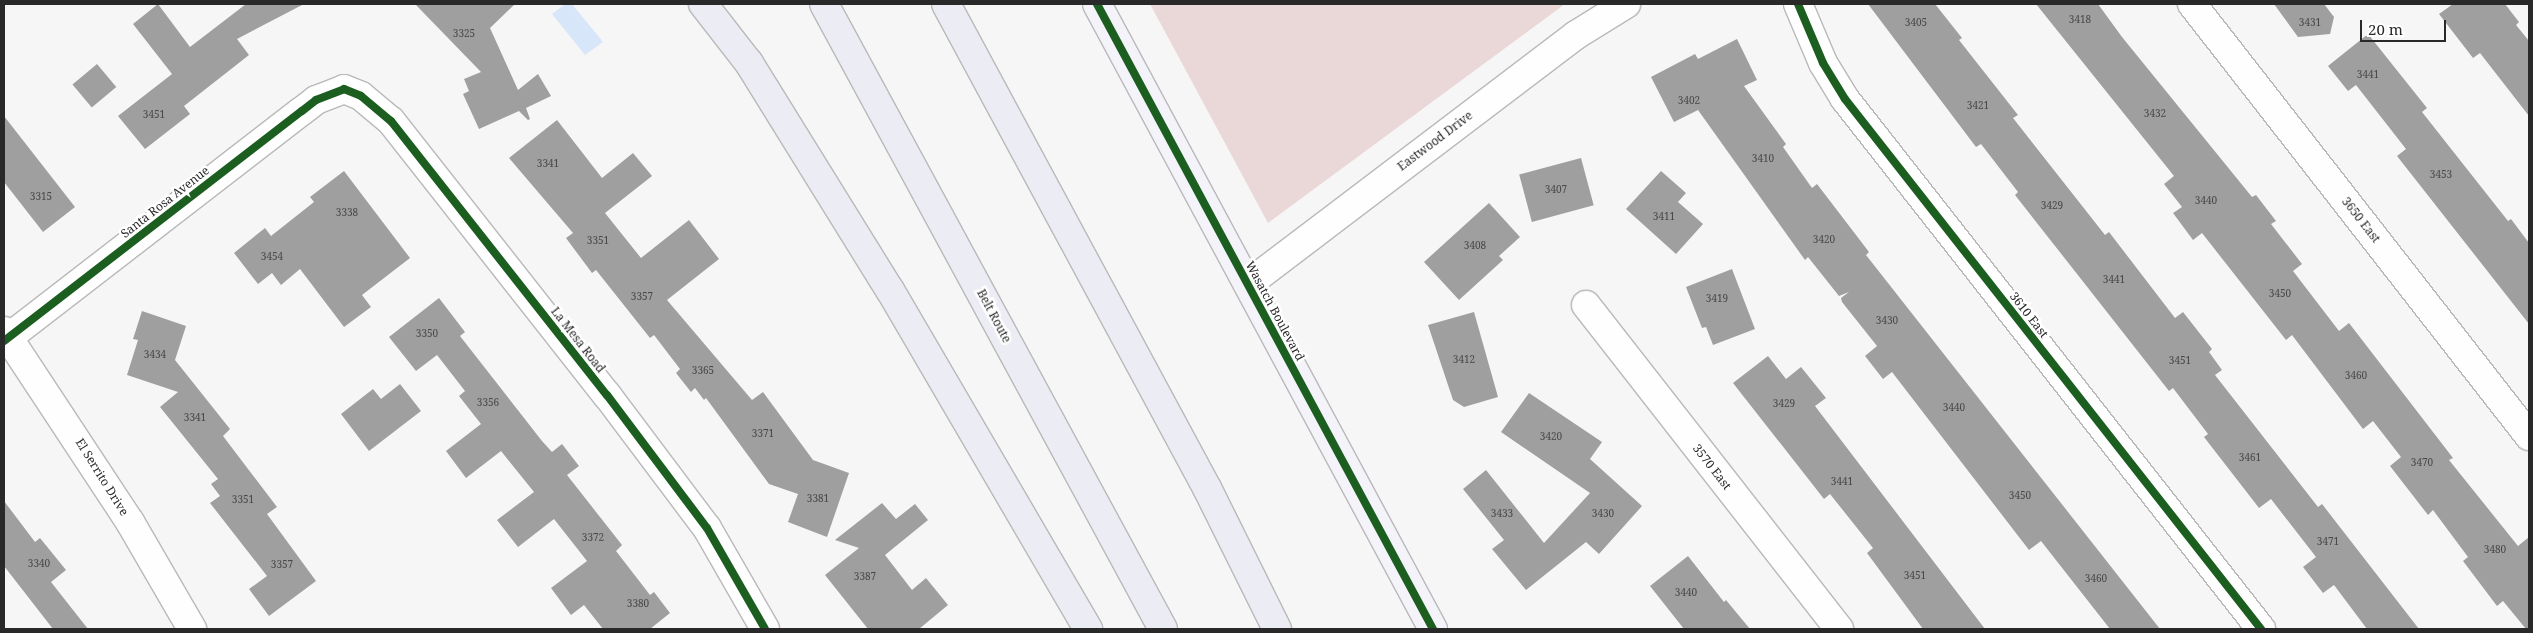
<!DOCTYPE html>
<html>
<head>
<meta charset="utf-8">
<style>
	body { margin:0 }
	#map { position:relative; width:2533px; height:633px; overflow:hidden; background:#f7f6f7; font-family:"Noto Serif",serif }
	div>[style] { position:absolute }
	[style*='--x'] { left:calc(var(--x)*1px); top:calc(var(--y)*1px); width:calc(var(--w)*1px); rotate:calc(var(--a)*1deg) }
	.green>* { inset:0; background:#ead8d9 }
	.water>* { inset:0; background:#d7e6f8 }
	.building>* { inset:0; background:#a09fa0; transform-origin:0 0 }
	.roads { filter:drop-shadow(1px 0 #b9b9b9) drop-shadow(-1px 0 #b9b9b9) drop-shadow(0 1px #b9b9b9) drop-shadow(0 -1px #b9b9b9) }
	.minor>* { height:28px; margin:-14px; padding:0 14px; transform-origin:14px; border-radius:14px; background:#fefefe }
	.primary>* { height:28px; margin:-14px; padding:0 14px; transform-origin:14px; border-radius:14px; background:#f3f3f9 }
	.motorway>* { height:28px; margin:-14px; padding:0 14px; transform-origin:14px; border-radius:14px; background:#ececf4 }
	.cycleway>* { height:8px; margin:-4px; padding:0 4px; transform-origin:4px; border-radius:4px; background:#1b5e20 }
	span { translate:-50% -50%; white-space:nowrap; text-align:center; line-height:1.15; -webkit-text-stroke:5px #fff; paint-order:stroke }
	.number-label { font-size:10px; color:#474648 }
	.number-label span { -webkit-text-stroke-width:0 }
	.street-label { font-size:12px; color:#29292a }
	.frame { position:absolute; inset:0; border:5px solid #29292a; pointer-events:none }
	.scale { position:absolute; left:2360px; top:20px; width:86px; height:22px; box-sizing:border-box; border:2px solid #29292a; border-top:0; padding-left:6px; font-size:15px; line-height:18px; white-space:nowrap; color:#29292a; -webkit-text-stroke:4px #fff; paint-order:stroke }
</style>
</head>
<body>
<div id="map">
	<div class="green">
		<div style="clip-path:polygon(1150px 4px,1565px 4px,1268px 223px)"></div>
	</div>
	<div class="water">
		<div style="clip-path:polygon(565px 4px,572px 4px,603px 42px,585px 55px,552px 14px)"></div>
	</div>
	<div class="building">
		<div style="clip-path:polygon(158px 4px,190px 47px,246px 4px,304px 4px,237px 39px,249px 55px,184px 106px,190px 114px,145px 149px,118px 116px,172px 74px,133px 24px)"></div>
		<div style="clip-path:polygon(415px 4px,515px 4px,490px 28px,518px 90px,538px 74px,551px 96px,526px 108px,530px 119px,528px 120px,519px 111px,479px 129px,463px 94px,469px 91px,464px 79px,481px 72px)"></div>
		<div style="clip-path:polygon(1868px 4px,1935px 4px,1962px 38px,1959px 40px,2018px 115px,2013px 118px,2105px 235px,2109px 232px,2175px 318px,2183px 312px,2212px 349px,2209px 352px,2222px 370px,2215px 375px,2318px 507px,2322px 504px,2419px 629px,2367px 629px,2334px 585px,2323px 593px,2303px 567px,2316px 557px,2271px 499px,2259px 508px,2204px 437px,2208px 434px,2173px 388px,2169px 391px,2015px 195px,2018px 192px,1981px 144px,1976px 147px)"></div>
		<div style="clip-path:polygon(2036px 4px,2098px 4px,2122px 37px,2252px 197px,2256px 195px,2276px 221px,2271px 224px,2302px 264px,2293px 271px,2339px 331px,2349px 323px,2453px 458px,2449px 460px,2518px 546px,2529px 537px,2529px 629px,2526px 629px,2503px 601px,2497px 606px,2463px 561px,2468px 557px,2433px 510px,2428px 515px,2390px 466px,2401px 457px,2373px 421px,2363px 429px,2292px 335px,2286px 340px,2202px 233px,2193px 240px,2173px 213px,2182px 207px,2164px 184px,2174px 176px)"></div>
		<div style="clip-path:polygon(2274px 4px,2324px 4px,2334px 17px,2330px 34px,2298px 37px)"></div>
		<div style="clip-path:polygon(2453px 4px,2505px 4px,2519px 22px,2516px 25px,2529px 41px,2529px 116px,2480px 53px,2473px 58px,2439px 14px)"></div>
		<div style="clip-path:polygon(2368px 34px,2427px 108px,2422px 112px,2508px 221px,2511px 219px,2529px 243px,2529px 324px,2397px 156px,2406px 149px,2356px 85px,2348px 91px,2328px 66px)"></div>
		<div style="clip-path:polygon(1737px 39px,1757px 80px,1744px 86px,1786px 144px,1783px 147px,1812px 188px,1817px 184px,1869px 252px,1866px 255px,2160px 629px,2110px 629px,2041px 541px,2029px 550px,1892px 372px,1883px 379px,1865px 356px,1877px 346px,1842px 302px,1841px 298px,1849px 292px,1839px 296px,1808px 257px,1805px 260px,1698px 110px,1674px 122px,1651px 77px,1695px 54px,1698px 59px)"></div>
		<div style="left:97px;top:64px;width:30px;height:32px;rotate:50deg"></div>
		<div style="clip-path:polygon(4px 116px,75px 207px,43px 232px,4px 182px)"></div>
		<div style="clip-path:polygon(557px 120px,602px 178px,633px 153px,652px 176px,605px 213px,641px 258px,689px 220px,719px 259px,667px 300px,752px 400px,763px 392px,813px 460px,849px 473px,827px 537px,788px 522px,798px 494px,769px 484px,706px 398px,704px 400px,695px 388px,691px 392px,676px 373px,680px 369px,654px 335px,650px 338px,596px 270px,592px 273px,566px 238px,573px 233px,509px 158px)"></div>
		<div style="left:1581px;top:158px;width:49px;height:64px;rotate:75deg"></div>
		<div style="clip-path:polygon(344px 171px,410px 258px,362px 295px,371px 307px,344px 327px,300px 269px,281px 285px,272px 273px,258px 284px,234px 253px,265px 228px,271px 236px,314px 202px,310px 197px)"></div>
		<div style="clip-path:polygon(1661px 171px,1686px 193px,1678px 202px,1703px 224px,1676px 254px,1626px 209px)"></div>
		<div style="clip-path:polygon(1489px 203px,1520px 237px,1499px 256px,1503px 260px,1459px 300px,1424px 262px)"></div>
		<div style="clip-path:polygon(1732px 269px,1755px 329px,1713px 345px,1706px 327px,1702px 328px,1686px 287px)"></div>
		<div style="clip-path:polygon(439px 298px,465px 332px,460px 336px,542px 441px,552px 452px,562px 444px,579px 466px,567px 475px,622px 545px,616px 551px,650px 595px,654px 592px,670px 613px,650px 629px,603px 629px,584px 605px,571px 615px,551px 588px,587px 561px,554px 519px,518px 547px,497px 520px,534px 492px,501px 451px,466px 478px,446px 451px,481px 424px,459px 396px,465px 391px,437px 355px,416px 371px,389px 337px)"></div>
		<div style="clip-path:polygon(142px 311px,186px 326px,175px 360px,230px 429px,223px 436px,277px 507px,267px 514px,316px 581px,269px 616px,249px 589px,267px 576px,210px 503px,220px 496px,211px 484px,218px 479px,160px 407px,178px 392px,127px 375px,138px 340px,133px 339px)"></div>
		<div style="clip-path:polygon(1474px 312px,1498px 397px,1464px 407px,1453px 400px,1428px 325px)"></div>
		<div style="clip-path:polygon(1768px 356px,1786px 379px,1801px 367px,1826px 398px,1815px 406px,1985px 629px,1923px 629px,1867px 553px,1873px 548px,1830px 494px,1824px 499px,1733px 383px)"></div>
		<div style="clip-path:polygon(400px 384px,421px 411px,369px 451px,341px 414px,373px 389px,381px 399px)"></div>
		<div style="clip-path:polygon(1529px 393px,1602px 442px,1590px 459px,1642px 506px,1599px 554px,1586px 542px,1526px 590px,1492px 549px,1504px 540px,1463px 489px,1486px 470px,1544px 543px,1590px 493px,1501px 432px)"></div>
		<div style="clip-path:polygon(4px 501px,35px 542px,40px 538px,66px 570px,51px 582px,88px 629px,53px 629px,4px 566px)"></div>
		<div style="clip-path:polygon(882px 503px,896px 519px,915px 504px,928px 520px,885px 555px,912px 590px,926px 578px,948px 605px,919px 629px,868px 629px,825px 575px,859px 548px,835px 540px)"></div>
		<div style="clip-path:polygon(1688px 556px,1724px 602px,1726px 600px,1750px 629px,1684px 629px,1650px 586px)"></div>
	</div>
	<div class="roads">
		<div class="minor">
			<div style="--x:1798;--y:4;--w:64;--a:67"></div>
			<div style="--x:1823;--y:63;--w:42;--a:58.6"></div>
			<div style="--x:1845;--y:99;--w:674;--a:51.87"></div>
			<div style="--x:2192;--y:4;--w:548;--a:52.04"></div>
			<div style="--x:1248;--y:284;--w:412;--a:-37.2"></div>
			<div style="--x:1576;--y:35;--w:59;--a:-31.8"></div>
			<div style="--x:1586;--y:305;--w:411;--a:52"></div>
			<div style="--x:4;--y:331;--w:229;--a:56.6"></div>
			<div style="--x:130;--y:522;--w:124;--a:59.9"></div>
			<div style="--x:4;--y:341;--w:376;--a:-37.7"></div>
			<div style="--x:302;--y:111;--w:18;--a:-38"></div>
			<div style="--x:316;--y:100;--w:30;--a:-21"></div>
			<div style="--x:344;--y:89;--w:18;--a:22"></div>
			<div style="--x:361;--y:96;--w:39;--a:40"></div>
			<div style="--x:391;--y:121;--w:349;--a:51.8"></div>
			<div style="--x:607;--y:395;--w:166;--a:53.1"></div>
			<div style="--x:707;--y:528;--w:116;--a:60.1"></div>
		</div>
		<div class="primary">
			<div style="--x:1097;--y:4;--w:710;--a:61.74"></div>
		</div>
		<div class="motorway">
			<div style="--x:703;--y:4;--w:75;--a:52.1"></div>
			<div style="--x:749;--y:63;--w:267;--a:58.2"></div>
			<div style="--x:890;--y:290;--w:393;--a:59.7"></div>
			<div style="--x:824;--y:4;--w:711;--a:61.52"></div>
			<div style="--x:946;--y:4;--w:552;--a:61.67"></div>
			<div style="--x:1208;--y:490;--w:155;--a:63.6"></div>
		</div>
	</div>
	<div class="cycleway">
		<div style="--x:1097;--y:4;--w:710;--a:61.74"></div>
		<div style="--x:1798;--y:4;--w:64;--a:67"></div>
		<div style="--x:1823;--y:63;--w:42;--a:58.6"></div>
		<div style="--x:1845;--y:99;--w:674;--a:51.87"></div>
		<div style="--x:4;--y:341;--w:376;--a:-37.7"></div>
		<div style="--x:302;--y:111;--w:18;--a:-38"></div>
		<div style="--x:316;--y:100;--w:30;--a:-21"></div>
		<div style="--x:344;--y:89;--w:18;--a:22"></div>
		<div style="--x:361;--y:96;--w:39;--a:40"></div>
		<div style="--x:391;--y:121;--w:349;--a:51.8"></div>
		<div style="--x:607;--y:395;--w:166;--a:53.1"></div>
		<div style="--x:707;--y:528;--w:116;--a:60.1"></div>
	</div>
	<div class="number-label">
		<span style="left:2080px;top:20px">3418</span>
		<span style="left:1916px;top:23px">3405</span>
		<span style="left:2310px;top:23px">3431</span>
		<span style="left:464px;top:34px">3325</span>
		<span style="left:2368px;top:75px">3441</span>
		<span style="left:1689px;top:101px">3402</span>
		<span style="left:1978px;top:106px">3421</span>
		<span style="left:2155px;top:114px">3432</span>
		<span style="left:154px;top:115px">3451</span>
		<span style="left:1763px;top:159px">3410</span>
		<span style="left:548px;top:164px">3341</span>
		<span style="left:2441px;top:175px">3453</span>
		<span style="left:1556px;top:190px">3407</span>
		<span style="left:41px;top:197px">3315</span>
		<span style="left:2206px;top:201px">3440</span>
		<span style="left:2052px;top:206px">3429</span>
		<span style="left:347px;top:213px">3338</span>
		<span style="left:1664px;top:217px">3411</span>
		<span style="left:1824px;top:240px">3420</span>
		<span style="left:598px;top:241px">3351</span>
		<span style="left:1475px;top:246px">3408</span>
		<span style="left:272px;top:257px">3454</span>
		<span style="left:2114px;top:280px">3441</span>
		<span style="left:2280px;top:294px">3450</span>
		<span style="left:642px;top:297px">3357</span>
		<span style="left:1717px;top:299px">3419</span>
		<span style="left:1887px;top:321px">3430</span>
		<span style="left:427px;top:334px">3350</span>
		<span style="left:155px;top:355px">3434</span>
		<span style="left:1464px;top:360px">3412</span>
		<span style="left:2180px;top:361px">3451</span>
		<span style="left:703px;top:371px">3365</span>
		<span style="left:2356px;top:376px">3460</span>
		<span style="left:488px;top:403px">3356</span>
		<span style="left:1784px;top:404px">3429</span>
		<span style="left:1954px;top:408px">3440</span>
		<span style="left:195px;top:418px">3341</span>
		<span style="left:763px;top:434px">3371</span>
		<span style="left:1551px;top:437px">3420</span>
		<span style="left:2250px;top:458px">3461</span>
		<span style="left:2422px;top:463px">3470</span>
		<span style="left:1842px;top:482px">3441</span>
		<span style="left:2020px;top:496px">3450</span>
		<span style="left:818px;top:499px">3381</span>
		<span style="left:243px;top:500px">3351</span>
		<span style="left:1502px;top:514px">3433</span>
		<span style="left:1603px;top:514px">3430</span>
		<span style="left:593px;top:538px">3372</span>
		<span style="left:2328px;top:542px">3471</span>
		<span style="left:2495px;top:550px">3480</span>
		<span style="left:39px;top:564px">3340</span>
		<span style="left:282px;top:565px">3357</span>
		<span style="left:1915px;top:576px">3451</span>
		<span style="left:865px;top:577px">3387</span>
		<span style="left:2096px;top:579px">3460</span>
		<span style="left:1686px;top:593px">3440</span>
		<span style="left:638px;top:604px">3380</span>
	</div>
	<div class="street-label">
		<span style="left:1435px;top:141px;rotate:-37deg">Eastwood Drive</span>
		<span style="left:165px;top:202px;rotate:-38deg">Santa Rosa Avenue</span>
		<span style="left:2361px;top:220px;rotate:52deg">3650 East</span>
		<span style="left:1275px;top:311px;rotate:62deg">Wasatch Boulevard</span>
		<span style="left:2029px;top:315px;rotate:52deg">3610 East</span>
		<span style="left:994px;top:316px;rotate:62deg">Belt Route</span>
		<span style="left:578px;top:340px;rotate:52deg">La Mesa Road</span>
		<span style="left:1712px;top:467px;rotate:52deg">3570 East</span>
		<span style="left:102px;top:477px;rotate:58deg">El Serrito Drive</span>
	</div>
	<div class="frame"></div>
	<div class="scale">20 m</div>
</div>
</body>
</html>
